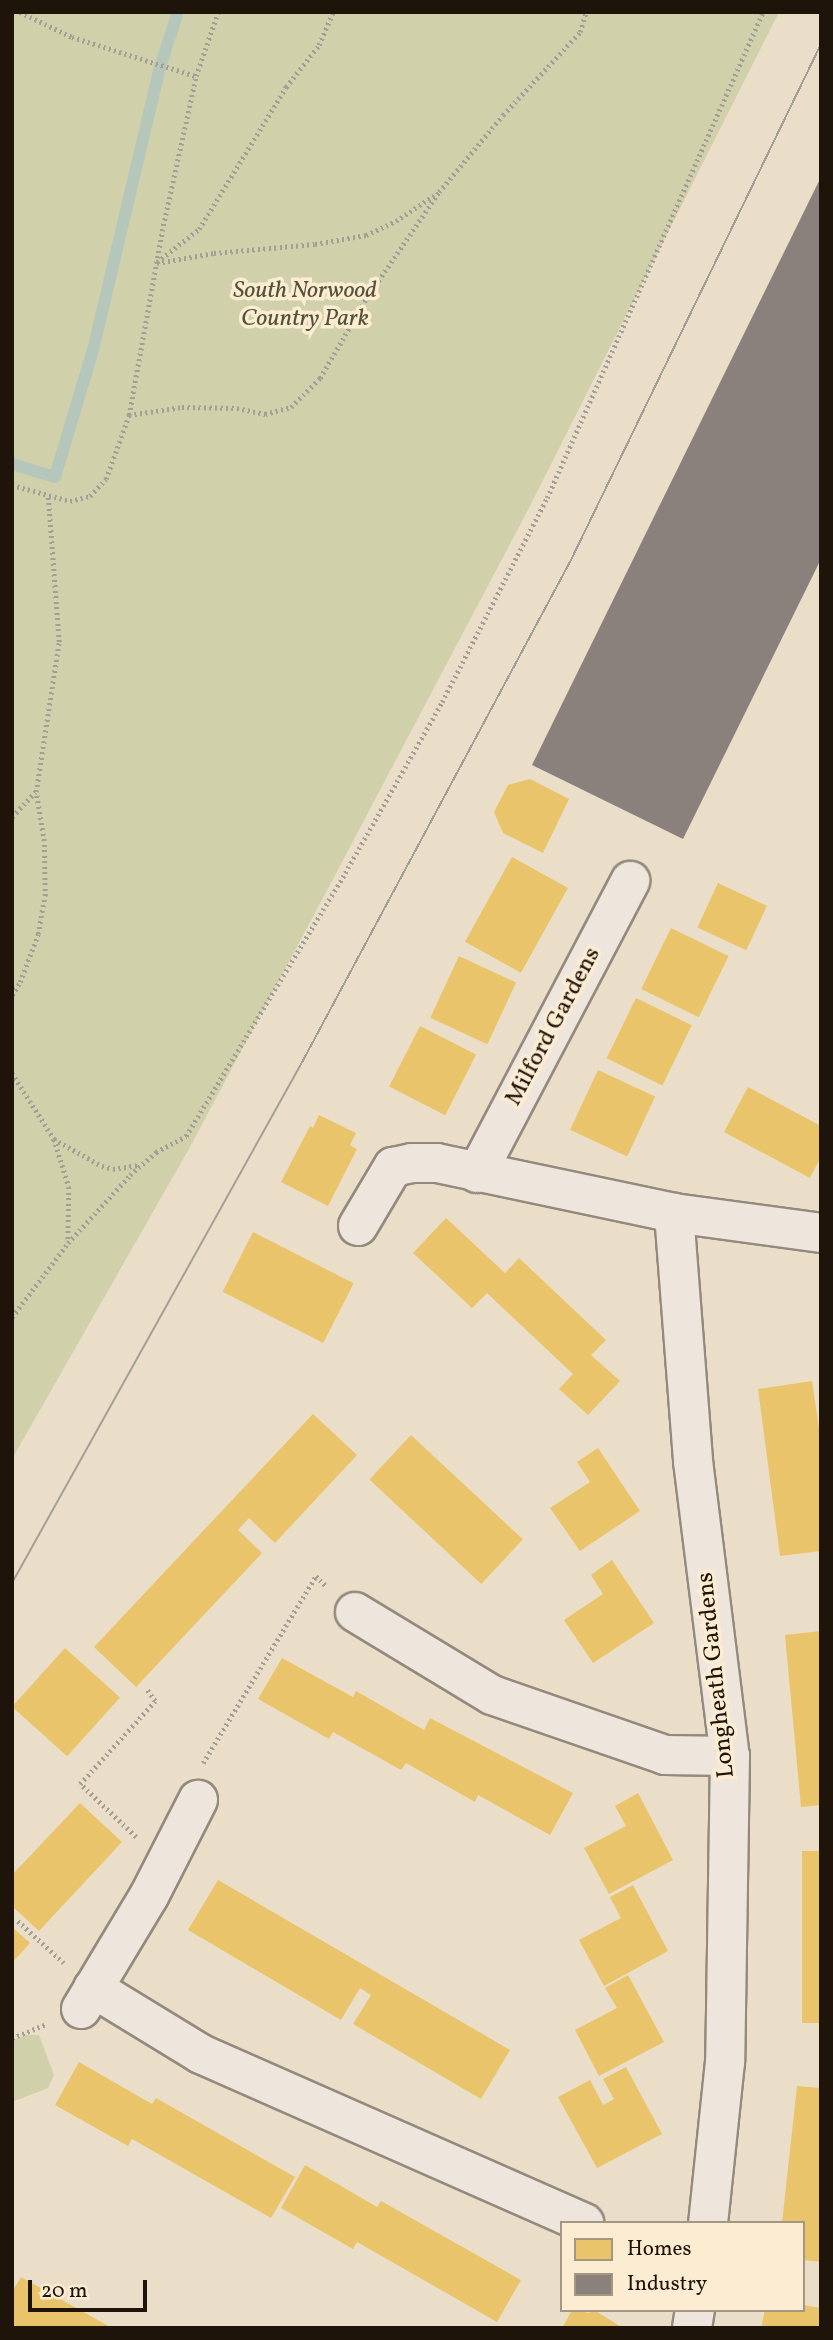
<!DOCTYPE html>
<html>
<head>
<meta charset="utf-8">
<style>
	body { margin:0 }
	#map { position:relative; width:833px; height:2340px; overflow:hidden; background:#ebdec8; font-family:Vollkorn,serif }
	div>[style] { position:absolute }
	[style*='--x'] { left:calc(var(--x)*1px); top:calc(var(--y)*1px); width:calc(var(--w)*1px); rotate:calc(var(--a)*1deg) }
	.green>* { inset:0; background:#d0d0ab }
	.homes>* { inset:0; background:#e9c46a; transform-origin:0 0 }
	.industry>* { inset:0; background:#8a817c }
	.stream>* { height:12px; margin:-6px; padding:0 6px; transform-origin:6px; border-radius:6px; background:#b5c6bb }
	.path>* { height:4.5px; margin-top:-2.25px; transform-origin:0; background:repeating-linear-gradient(90deg,#a49f96 0 2px,transparent 0 5.5px) }
	.roads { filter:drop-shadow(2px 0 #938a7d) drop-shadow(-2px 0 #938a7d) drop-shadow(0 2px #938a7d) drop-shadow(0 -2px #938a7d) }
	.minor>* { height:38px; margin:-19px; padding:0 19px; transform-origin:19px; border-radius:19px; background:#eee6dc }
	.tram>* { height:2px; margin:-1px; padding:0 1px; transform-origin:1px; border-radius:1px; background:#a49f96 }
	span { translate:-50% -50%; white-space:nowrap; text-align:center; line-height:1.15; -webkit-text-stroke:7px #fbecd2; paint-order:stroke }
	.park-label { font-size:24px; color:#55523a; font-style:italic }
	.street-label { font-size:24px; color:#1f1409 }
	.frame { position:absolute; inset:0; border:14px solid #1f1409; pointer-events:none }
	.legend { position:absolute; left:560px; top:2221px; width:245px; height:91px; box-sizing:border-box; background:#fbecd2; border:2px solid #a39682; margin:0; padding:9px 12px; list-style:none; font-size:21px; color:#1f1409 }
	.legend li { display:flex; align-items:center; gap:14px; height:35px }
	.legend b { width:35px; border:2px solid #a39682 }
	.scale { position:absolute; left:28px; top:2280px; width:119px; height:32px; box-sizing:border-box; border:4px solid #1f1409; border-top:0; padding-left:9px; font-size:21px; line-height:24px; white-space:nowrap; color:#1f1409; -webkit-text-stroke:5px #fbecd2; paint-order:stroke }
</style>
</head>
<body>
<div id="map">
	<div class="green">
		<div style="clip-path:polygon(12px 12px,779px 12px,530px 506px,332px 881px,190px 1147px,12px 1459px)"></div>
		<div style="clip-path:polygon(26px 2035px,39px 2035px,54px 2075px,48px 2088px,12px 2102px,12px 2040px)"></div>
	</div>
	<div class="homes">
		<div style="clip-path:polygon(530px 779px,569px 799px,543px 853px,503px 833px,494px 812px,508px 785px)"></div>
		<div style="left:512px;top:857px;width:64px;height:97px;rotate:29deg"></div>
		<div style="left:718px;top:883px;width:54px;height:49px;rotate:25deg"></div>
		<div style="left:671px;top:928px;width:64px;height:68px;rotate:26deg"></div>
		<div style="left:459px;top:956px;width:63px;height:68px;rotate:25deg"></div>
		<div style="left:636px;top:998px;width:62px;height:67px;rotate:26deg"></div>
		<div style="left:420px;top:1026px;width:63px;height:68px;rotate:27deg"></div>
		<div style="left:598px;top:1070px;width:63px;height:66px;rotate:25deg"></div>
		<div style="clip-path:polygon(748px 1087px,821px 1126px,821px 1157px,810px 1178px,724px 1132px)"></div>
		<div style="clip-path:polygon(319px 1115px,356px 1133px,350px 1145px,357px 1149px,328px 1206px,281px 1182px,310px 1126px,313px 1128px)"></div>
		<div style="clip-path:polygon(446px 1218px,505px 1273px,519px 1258px,606px 1340px,591px 1355px,620px 1381px,588px 1415px,559px 1389px,573px 1374px,487px 1293px,472px 1308px,413px 1253px)"></div>
		<div style="left:253px;top:1232px;width:113px;height:67px;rotate:27deg"></div>
		<div style="clip-path:polygon(812px 1381px,821px 1442px,821px 1551px,780px 1556px,758px 1389px)"></div>
		<div style="clip-path:polygon(313px 1414px,357px 1455px,275px 1543px,249px 1518px,238px 1530px,262px 1553px,136px 1687px,94px 1647px)"></div>
		<div style="left:411px;top:1435px;width:153px;height:61px;rotate:43deg"></div>
		<div style="clip-path:polygon(598px 1448px,640px 1511px,580px 1551px,550px 1508px,590px 1482px,577px 1462px)"></div>
		<div style="clip-path:polygon(612px 1560px,654px 1623px,593px 1663px,564px 1620px,603px 1594px,591px 1575px)"></div>
		<div style="clip-path:polygon(821px 1631px,821px 1805px,801px 1807px,785px 1635px)"></div>
		<div style="left:65px;top:1648px;width:74px;height:79px;rotate:42deg"></div>
		<div style="clip-path:polygon(282px 1658px,353px 1697px,356px 1691px,424px 1730px,430px 1718px,573px 1793px,550px 1835px,478px 1795px,475px 1802px,406px 1763px,401px 1770px,333px 1732px,329px 1739px,258px 1699px)"></div>
		<div style="clip-path:polygon(638px 1793px,673px 1860px,609px 1894px,584px 1848px,626px 1826px,615px 1806px)"></div>
		<div style="clip-path:polygon(80px 1803px,122px 1842px,39px 1931px,12px 1906px,12px 1875px)"></div>
		<div style="left:802px;top:1851px;width:19px;height:172px"></div>
		<div style="clip-path:polygon(218px 1880px,510px 2050px,481px 2099px,353px 2024px,371px 1995px,360px 1988px,341px 2020px,188px 1930px)"></div>
		<div style="clip-path:polygon(633px 1885px,668px 1951px,604px 1986px,579px 1940px,621px 1918px,610px 1897px)"></div>
		<div style="clip-path:polygon(12px 1927px,30px 1943px,12px 1963px)"></div>
		<div style="clip-path:polygon(628px 1975px,664px 2042px,599px 2076px,575px 2030px,617px 2008px,605px 1988px)"></div>
		<div style="clip-path:polygon(79px 2062px,152px 2104px,156px 2098px,295px 2177px,271px 2218px,132px 2139px,128px 2146px,55px 2105px)"></div>
		<div style="clip-path:polygon(626px 2067px,662px 2134px,597px 2168px,558px 2097px,590px 2080px,603px 2105px,614px 2099px,603px 2079px)"></div>
		<div style="clip-path:polygon(797px 2086px,821px 2088px,821px 2262px,803px 2260px,803px 2223px,782px 2223px)"></div>
		<div style="clip-path:polygon(305px 2165px,377px 2207px,381px 2201px,521px 2280px,497px 2322px,357px 2242px,353px 2249px,281px 2208px)"></div>
		<div style="clip-path:polygon(21px 2277px,112px 2328px,12px 2328px,12px 2292px)"></div>
		<div style="clip-path:polygon(803px 2305px,821px 2308px,821px 2328px,761px 2328px,765px 2310px,803px 2310px)"></div>
		<div style="clip-path:polygon(572px 2310px,589px 2313px,594px 2310px,623px 2328px,562px 2328px)"></div>
	</div>
	<div class="industry">
		<div style="clip-path:polygon(821px 177px,821px 559px,683px 839px,532px 765px)"></div>
	</div>
	<div class="stream">
		<div style="--x:161;--y:64;--w:55;--a:-71.9"></div>
		<div style="--x:12;--y:464;--w:45;--a:16.8"></div>
		<div style="--x:55;--y:477;--w:137;--a:-73.4"></div>
		<div style="--x:94;--y:346;--w:287;--a:-76.7"></div>
	</div>
	<div class="path">
		<div style="--x:20;--y:12;--w:58;--a:25.7"></div>
		<div style="--x:72;--y:37;--w:130;--a:17.5"></div>
		<div style="--x:157;--y:262;--w:53;--a:-38.2"></div>
		<div style="--x:199;--y:229;--w:167;--a:-58.5"></div>
		<div style="--x:286;--y:87;--w:53;--a:-51.8"></div>
		<div style="--x:319;--y:45;--w:36;--a:-67"></div>
		<div style="--x:157;--y:263;--w:58;--a:-10"></div>
		<div style="--x:214;--y:253;--w:101;--a:-5.1"></div>
		<div style="--x:315;--y:244;--w:52;--a:-10"></div>
		<div style="--x:366;--y:235;--w:33;--a:-25"></div>
		<div style="--x:396;--y:221;--w:48;--a:-34"></div>
		<div style="--x:129;--y:415;--w:54;--a:-8.6"></div>
		<div style="--x:182;--y:407;--w:55;--a:1"></div>
		<div style="--x:237;--y:408;--w:29;--a:12"></div>
		<div style="--x:265;--y:414;--w:27;--a:-15"></div>
		<div style="--x:291;--y:407;--w:41;--a:-45"></div>
		<div style="--x:320;--y:378;--w:91;--a:-59.8"></div>
		<div style="--x:366;--y:299;--w:130;--a:-55.7"></div>
		<div style="--x:439;--y:192;--w:100;--a:-50.3"></div>
		<div style="--x:503;--y:115;--w:113;--a:-47.1"></div>
		<div style="--x:580;--y:32;--w:21;--a:-73"></div>
		<div style="--x:12;--y:485;--w:60;--a:15.4"></div>
		<div style="--x:70;--y:501;--w:21;--a:-14"></div>
		<div style="--x:90;--y:496;--w:23;--a:-47"></div>
		<div style="--x:106;--y:479;--w:68;--a:-70.2"></div>
		<div style="--x:129;--y:415;--w:187;--a:-79.8"></div>
		<div style="--x:162;--y:231;--w:159;--a:-77.6"></div>
		<div style="--x:196;--y:76;--w:68;--a:-71"></div>
		<div style="--x:12;--y:817;--w:34;--a:-47"></div>
		<div style="--x:12;--y:995;--w:15;--a:-58"></div>
		<div style="--x:20;--y:982;--w:51;--a:-69.4"></div>
		<div style="--x:38;--y:934;--w:39;--a:-80"></div>
		<div style="--x:45;--y:896;--w:55;--a:-91"></div>
		<div style="--x:44;--y:841;--w:50;--a:-99.3"></div>
		<div style="--x:36;--y:792;--w:152;--a:-81.3"></div>
		<div style="--x:59;--y:642;--w:146;--a:-94.3"></div>
		<div style="--x:12;--y:1073;--w:78;--a:57.5"></div>
		<div style="--x:54;--y:1139;--w:50;--a:72.6"></div>
		<div style="--x:69;--y:1187;--w:55;--a:91"></div>
		<div style="--x:54;--y:1139;--w:55;--a:29.4"></div>
		<div style="--x:102;--y:1166;--w:11;--a:15"></div>
		<div style="--x:113;--y:1169;--w:26;--a:-9"></div>
		<div style="--x:12;--y:1317;--w:93;--a:-52.9"></div>
		<div style="--x:68;--y:1243;--w:92;--a:-47.6"></div>
		<div style="--x:130;--y:1175;--w:35;--a:-41"></div>
		<div style="--x:156;--y:1152;--w:34;--a:-28"></div>
		<div style="--x:186;--y:1136;--w:307;--a:-58.8"></div>
		<div style="--x:345;--y:873;--w:197;--a:-60.4"></div>
		<div style="--x:442;--y:702;--w:229;--a:-62.8"></div>
		<div style="--x:547;--y:498;--w:532;--a:-66.04"></div>
		<div style="--x:203;--y:1763;--w:218;--a:-58.9"></div>
		<div style="--x:316;--y:1576;--w:14;--a:45"></div>
		<div style="--x:136;--y:1837;--w:77;--a:-136.6"></div>
		<div style="--x:80;--y:1784;--w:112;--a:-47.9"></div>
		<div style="--x:155;--y:1701;--w:14;--a:-126"></div>
		<div style="--x:18;--y:1921;--w:62;--a:42.4"></div>
		<div style="--x:12;--y:2038;--w:38;--a:-22"></div>
	</div>
	<div class="roads">
		<div class="minor">
			<div style="--x:477;--y:1173;--w:330;--a:-62.3"></div>
			<div style="--x:674;--y:1213;--w:148;--a:7.7"></div>
			<div style="--x:358;--y:1226;--w:69;--a:-59.3"></div>
			<div style="--x:393;--y:1167;--w:19;--a:-12"></div>
			<div style="--x:412;--y:1163;--w:25;--a:0"></div>
			<div style="--x:437;--y:1163;--w:242;--a:11.9"></div>
			<div style="--x:674;--y:1213;--w:249;--a:85.6"></div>
			<div style="--x:693;--y:1461;--w:297;--a:82.9"></div>
			<div style="--x:730;--y:1756;--w:306;--a:90.9"></div>
			<div style="--x:725;--y:2062;--w:162;--a:96"></div>
			<div style="--x:355;--y:1612;--w:160;--a:31.2"></div>
			<div style="--x:492;--y:1695;--w:183;--a:19.1"></div>
			<div style="--x:665;--y:1755;--w:65;--a:0.9"></div>
			<div style="--x:93;--y:1988;--w:127;--a:31.4"></div>
			<div style="--x:201;--y:2054;--w:419;--a:23.8"></div>
			<div style="--x:81;--y:2009;--w:132;--a:-59"></div>
			<div style="--x:149;--y:1896;--w:108;--a:-63"></div>
			<div style="--x:692;--y:2328;--w:18;--a:-81"></div>
		</div>
	</div>
	<div class="tram">
		<div style="--x:12;--y:1583;--w:592;--a:-60.88"></div>
		<div style="--x:300;--y:1066;--w:574;--a:-61.83"></div>
		<div style="--x:571;--y:560;--w:573;--a:-64.15"></div>
	</div>
	<div class="park-label">
		<span style="left:305px;top:306px">South Norwood<br>Country Park</span>
	</div>
	<div class="street-label">
		<span style="left:554px;top:1027px;rotate:-62deg">Milford Gardens</span>
		<span style="left:717px;top:1675px;rotate:-96deg">Longheath Gardens</span>
	</div>
	<div class="frame"></div>
	<ul class="legend">
	<li><b style="height:19px;background:#e9c46a"></b>Homes</li>
	<li><b style="height:19px;background:#8a817c"></b>Industry</li>
	</ul>
	<div class="scale">20 m</div>
</div>
</body>
</html>
